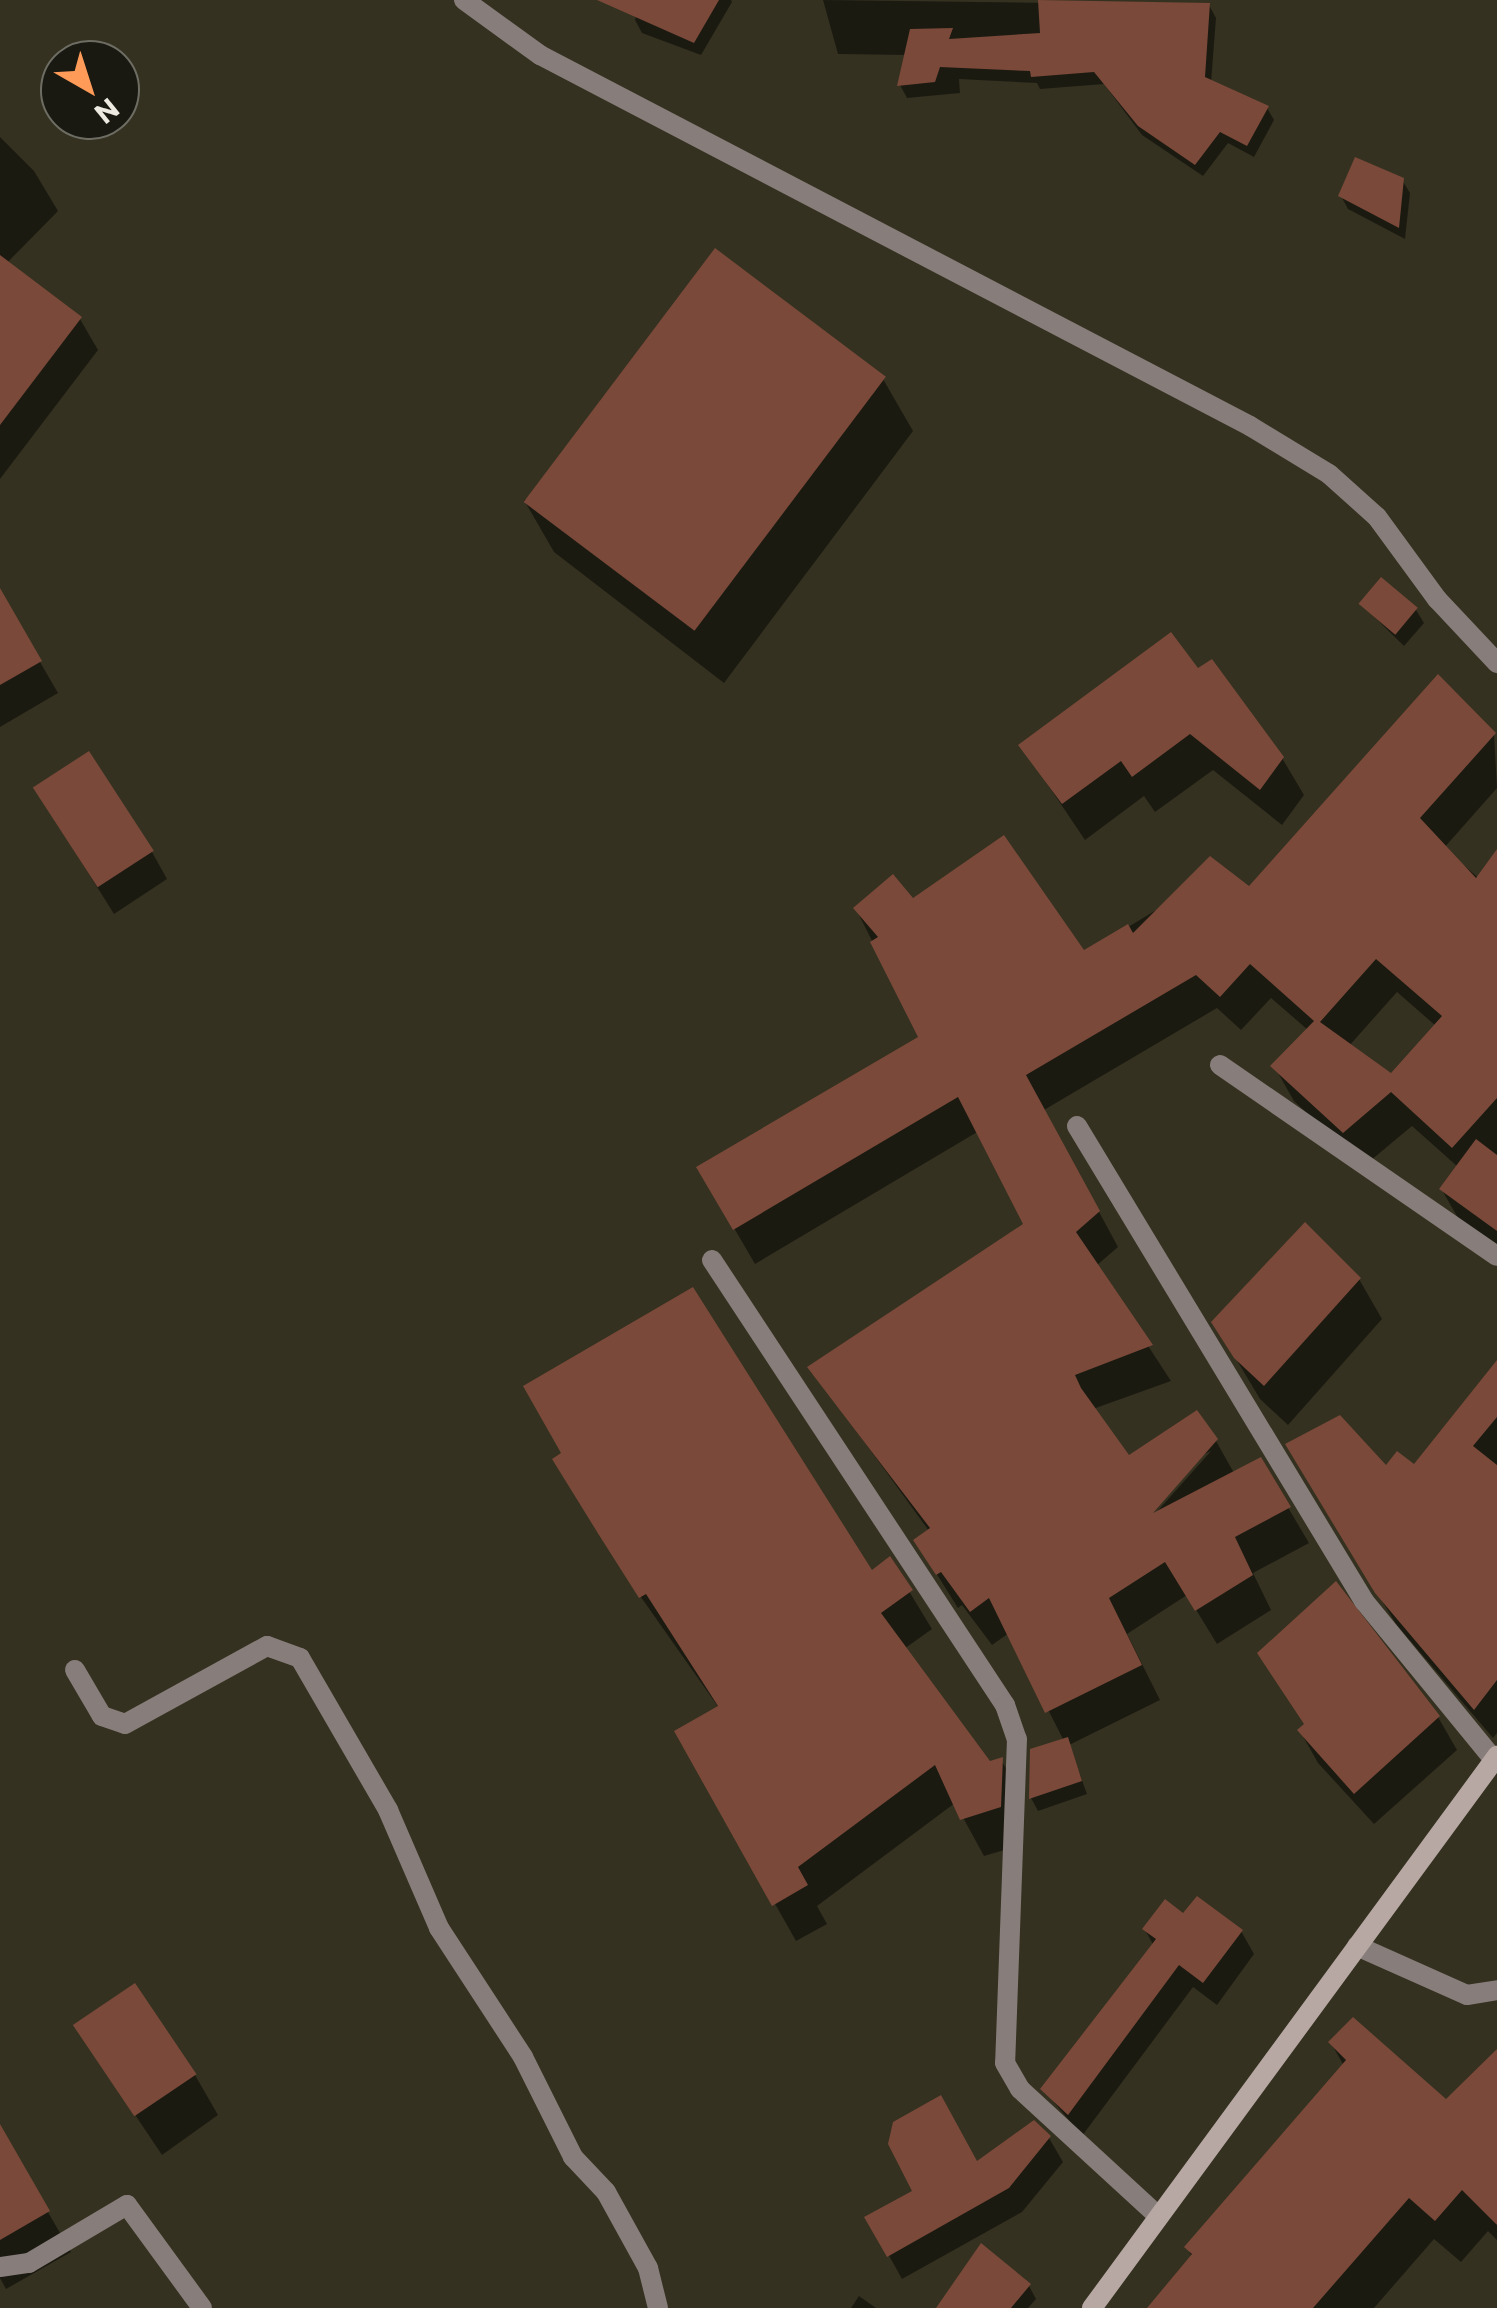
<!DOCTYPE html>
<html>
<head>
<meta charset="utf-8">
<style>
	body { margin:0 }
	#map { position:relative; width:1497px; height:2308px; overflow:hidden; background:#343120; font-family:Commissioner,sans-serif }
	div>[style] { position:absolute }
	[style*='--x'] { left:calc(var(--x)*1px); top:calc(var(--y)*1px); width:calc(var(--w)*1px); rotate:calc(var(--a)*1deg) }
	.shadow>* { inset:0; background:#0007 }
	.building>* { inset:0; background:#7a4939; transform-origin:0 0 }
	.lane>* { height:20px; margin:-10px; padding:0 10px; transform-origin:10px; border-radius:10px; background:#877d7a }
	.street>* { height:20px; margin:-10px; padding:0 10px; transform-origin:10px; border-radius:10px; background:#877d7a }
	.secondary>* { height:20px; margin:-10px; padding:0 10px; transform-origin:10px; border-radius:10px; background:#b8a8a4 }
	span { translate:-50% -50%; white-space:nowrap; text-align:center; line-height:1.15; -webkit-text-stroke:10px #1a1911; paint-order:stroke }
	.north { position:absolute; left:40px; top:40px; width:100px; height:100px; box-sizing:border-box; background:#1a1911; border:2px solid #6e6d64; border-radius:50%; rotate:141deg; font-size:28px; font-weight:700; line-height:40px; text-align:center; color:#edebe1 }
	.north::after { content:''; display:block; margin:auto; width:35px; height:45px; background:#fe9b59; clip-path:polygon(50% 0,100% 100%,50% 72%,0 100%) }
</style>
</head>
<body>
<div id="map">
	<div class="shadow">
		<div style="clip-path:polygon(641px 0,731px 0,732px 2px,701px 55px,642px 33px,635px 20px)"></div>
		<div style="clip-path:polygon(823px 0,1209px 5px,1216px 18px,1211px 83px,1267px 108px,1274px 120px,1254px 157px,1228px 143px,1203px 176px,1142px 135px,1104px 84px,1040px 89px,1037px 83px,959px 79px,960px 93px,907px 98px,900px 85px,907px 55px,838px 54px)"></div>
		<div style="clip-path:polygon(0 137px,34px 171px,58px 211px,0 270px)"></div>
		<div style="clip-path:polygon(1402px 180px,1410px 193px,1405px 239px,1348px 209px,1341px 196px)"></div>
		<div style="clip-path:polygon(0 300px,80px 319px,98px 350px,0 479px)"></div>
		<div style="clip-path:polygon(883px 379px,913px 431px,724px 683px,554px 552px,524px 500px)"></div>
		<div style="clip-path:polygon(0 593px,58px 693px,0 727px)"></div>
		<div style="clip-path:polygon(1361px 604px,1416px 610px,1424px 623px,1404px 646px)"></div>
		<div style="clip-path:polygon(1197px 672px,1282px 758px,1304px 795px,1282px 825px,1213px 770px,1155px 812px,1144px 796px,1085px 840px,1021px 745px)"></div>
		<div style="clip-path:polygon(evenodd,1494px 734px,1497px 788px,1444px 848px,1497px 894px,1497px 1245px,1458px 1218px,1442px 1190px,1458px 1167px,1412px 1126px,1364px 1166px,1294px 1101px,1274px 1066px,1308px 1030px,1271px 998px,1241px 1030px,1217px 1008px,1044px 1110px,1118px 1247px,1096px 1266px,1171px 1381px,1093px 1409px,1128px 1458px,1216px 1441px,1234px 1473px,1260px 1460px,1309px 1543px,1253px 1573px,1271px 1610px,1217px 1644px,1187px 1595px,1127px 1634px,1160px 1700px,1069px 1745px,1087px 1794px,1038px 1811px,1031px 1798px,1064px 1741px,1009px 1633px,992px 1645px,962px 1605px,958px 1608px,916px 1541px,929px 1531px,811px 1368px,1026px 1225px,979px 1131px,755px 1264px,699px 1168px,921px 1038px,856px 909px,912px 902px,1083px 954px,1163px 906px,1249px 890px,1494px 734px,1397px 992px,1436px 1026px,1391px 1076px,1349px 1046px,1397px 992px,1494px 734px,1211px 1451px,1146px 1524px,1143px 1520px,1200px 1456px,1211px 1451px)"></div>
		<div style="clip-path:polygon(52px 815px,152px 852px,167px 879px,114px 914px)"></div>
		<div style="clip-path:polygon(1359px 1279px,1382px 1319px,1288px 1425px,1260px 1399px,1214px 1322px)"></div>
		<div style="clip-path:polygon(1497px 1365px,1497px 1733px,1493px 1738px,1396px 1624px,1306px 1475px,1414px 1468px)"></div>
		<div style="clip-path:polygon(890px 1560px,932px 1629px,904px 1649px,989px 1764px,1001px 1760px,1023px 1797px,1021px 1845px,984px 1856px,955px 1803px,817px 1906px,827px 1924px,796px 1941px,678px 1732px,719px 1708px,624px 1573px,871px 1573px)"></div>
		<div style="clip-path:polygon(1438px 1717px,1457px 1750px,1374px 1824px,1318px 1763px,1300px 1731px)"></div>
		<div style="clip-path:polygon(1184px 1916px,1241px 1931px,1254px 1954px,1217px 2005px,1193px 1987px,1082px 2136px,1043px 2089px,1154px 1946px,1145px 1930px)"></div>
		<div style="clip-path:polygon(77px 2028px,195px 2075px,218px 2115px,162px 2155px)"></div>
		<div style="clip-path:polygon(1331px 2043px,1446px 2102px,1497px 2056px,1497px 2240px,1488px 2231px,1461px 2262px,1434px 2239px,1374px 2308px,1149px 2308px,1192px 2257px,1187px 2247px,1344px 2066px)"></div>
		<div style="clip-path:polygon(0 2129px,71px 2252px,6px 2289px,0 2278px)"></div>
		<div style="clip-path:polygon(1049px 2138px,1063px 2162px,1022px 2212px,902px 2279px,868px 2218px,976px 2164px)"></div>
		<div style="clip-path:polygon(1029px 2286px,1036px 2299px,1028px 2308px,939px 2308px)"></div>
		<div style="clip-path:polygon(859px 2296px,876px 2308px,851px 2308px)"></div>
	</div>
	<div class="building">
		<div style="clip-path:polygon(597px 0,719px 0,694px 43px)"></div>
		<div style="clip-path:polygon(1038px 0,1210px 3px,1205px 77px,1269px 106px,1247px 146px,1220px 132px,1195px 165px,1138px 126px,1094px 72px,1031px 77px,1030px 71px,940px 67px,935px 82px,897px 86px,910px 29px,953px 28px,949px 39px,1040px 33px)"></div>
		<div style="clip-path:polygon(1355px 157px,1404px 178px,1399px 228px,1338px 196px)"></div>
		<div style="left:715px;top:248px;width:214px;height:318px;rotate:37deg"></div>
		<div style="clip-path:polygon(0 255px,82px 317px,0 425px)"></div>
		<div style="left:1381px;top:577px;width:48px;height:35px;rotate:40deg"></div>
		<div style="clip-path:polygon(0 588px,42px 661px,0 685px)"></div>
		<div style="clip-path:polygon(1171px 632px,1198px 668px,1212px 659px,1284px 757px,1260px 790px,1190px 734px,1132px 777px,1121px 761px,1062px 804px,1018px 745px)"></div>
		<div style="clip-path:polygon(evenodd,1438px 674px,1496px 733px,1420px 818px,1476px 878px,1497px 849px,1497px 1098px,1452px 1148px,1391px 1092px,1343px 1133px,1270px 1066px,1314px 1021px,1250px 964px,1220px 997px,1196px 975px,1026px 1075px,1100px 1211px,1076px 1232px,1153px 1345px,1075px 1375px,1081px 1388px,1129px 1455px,1197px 1410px,1218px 1439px,1153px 1513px,1261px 1457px,1291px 1507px,1235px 1537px,1253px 1575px,1195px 1611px,1165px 1562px,1109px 1598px,1142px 1665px,1045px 1713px,989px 1598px,970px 1612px,941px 1572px,936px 1575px,913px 1540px,930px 1528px,807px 1367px,1023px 1224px,958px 1097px,733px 1230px,696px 1167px,918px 1037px,870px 942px,878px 937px,853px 908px,893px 874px,913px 898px,1004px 835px,1084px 950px,1128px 924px,1133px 933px,1210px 856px,1249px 886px,1438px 674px,1376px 959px,1442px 1016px,1391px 1073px,1320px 1022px,1376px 959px)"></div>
		<div style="left:89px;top:751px;width:119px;height:67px;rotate:57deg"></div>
		<div style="clip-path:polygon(1476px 1139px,1497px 1155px,1497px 1231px,1439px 1189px)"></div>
		<div style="clip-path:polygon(1305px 1222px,1361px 1278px,1264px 1386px,1234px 1358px,1211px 1322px)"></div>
		<div style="clip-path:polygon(693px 1287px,872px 1570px,890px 1556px,913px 1590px,881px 1613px,990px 1761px,1003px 1757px,1001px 1807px,960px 1820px,935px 1765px,798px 1867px,808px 1885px,772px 1906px,674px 1731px,718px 1706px,646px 1594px,639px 1598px,599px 1535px,552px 1459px,561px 1453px,523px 1386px)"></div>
		<div style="clip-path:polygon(1497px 1360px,1497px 1417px,1473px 1446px,1497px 1465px,1497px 1680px,1474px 1710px,1375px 1593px,1285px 1444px,1340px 1415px,1386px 1465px,1397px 1451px,1414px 1464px)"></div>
		<div style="clip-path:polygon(1336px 1581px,1440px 1716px,1354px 1794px,1297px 1730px,1304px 1724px,1257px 1653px)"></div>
		<div style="clip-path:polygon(1068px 1737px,1082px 1781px,1029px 1799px,1030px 1749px)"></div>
		<div style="clip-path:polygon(1197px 1896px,1243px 1930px,1203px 1983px,1179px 1965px,1068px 2115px,1040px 2089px,1156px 1939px,1142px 1929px,1165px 1899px,1183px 1913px)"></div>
		<div style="left:135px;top:1983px;width:110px;height:75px;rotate:56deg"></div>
		<div style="clip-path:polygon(1353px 2017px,1446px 2099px,1497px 2049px,1497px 2225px,1462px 2190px,1435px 2221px,1409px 2198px,1313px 2308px,1147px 2308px,1192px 2254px,1184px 2247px,1346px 2060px,1328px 2042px)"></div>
		<div style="clip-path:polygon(941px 2095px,977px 2161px,1034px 2120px,1051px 2136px,1009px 2188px,887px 2257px,864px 2217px,912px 2191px,888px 2144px,893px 2122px)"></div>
		<div style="clip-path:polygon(0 2124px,50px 2211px,0 2240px)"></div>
		<div style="clip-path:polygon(981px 2243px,1031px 2284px,1011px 2308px,936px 2308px)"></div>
	</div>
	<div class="lane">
		<div style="--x:712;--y:1260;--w:533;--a:56.64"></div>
		<div style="--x:1005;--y:1705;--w:36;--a:71"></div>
		<div style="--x:1017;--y:1739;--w:324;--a:92.1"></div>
		<div style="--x:1005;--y:2063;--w:30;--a:60"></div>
		<div style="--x:1020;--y:2089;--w:188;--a:42.6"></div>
		<div style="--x:1357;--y:1946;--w:120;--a:24"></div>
		<div style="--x:1467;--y:1995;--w:30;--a:-9"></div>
	</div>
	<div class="street">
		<div style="--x:464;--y:0;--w:94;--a:35.9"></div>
		<div style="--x:540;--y:55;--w:801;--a:27.59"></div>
		<div style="--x:1250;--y:426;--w:92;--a:31.3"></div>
		<div style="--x:1329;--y:474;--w:64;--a:41.9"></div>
		<div style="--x:1377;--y:517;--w:102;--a:53.8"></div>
		<div style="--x:1437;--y:599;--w:88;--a:46.8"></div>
		<div style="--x:1220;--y:1065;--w:336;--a:34.6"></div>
		<div style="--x:1077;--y:1126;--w:555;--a:58.86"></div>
		<div style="--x:1364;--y:1601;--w:205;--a:50.7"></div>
		<div style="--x:75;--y:1670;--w:53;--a:59.6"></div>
		<div style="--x:102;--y:1716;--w:24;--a:19"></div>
		<div style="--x:125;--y:1724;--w:162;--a:-28.8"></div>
		<div style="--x:267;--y:1646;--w:35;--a:20"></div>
		<div style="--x:300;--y:1658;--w:176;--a:59.9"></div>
		<div style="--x:388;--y:1810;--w:129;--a:66.6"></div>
		<div style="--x:439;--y:1928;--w:154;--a:56.9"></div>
		<div style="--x:523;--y:2057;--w:112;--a:63.4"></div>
		<div style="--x:573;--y:2157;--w:48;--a:46.7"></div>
		<div style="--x:606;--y:2192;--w:87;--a:61.1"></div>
		<div style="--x:648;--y:2268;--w:41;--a:76"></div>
		<div style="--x:0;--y:2267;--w:29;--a:-8"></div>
		<div style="--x:29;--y:2263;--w:114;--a:-30.6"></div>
		<div style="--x:127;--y:2205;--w:127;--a:53.9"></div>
	</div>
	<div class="secondary">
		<div style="--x:1092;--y:2308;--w:685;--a:-53.73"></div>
	</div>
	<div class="north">N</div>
</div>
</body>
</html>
